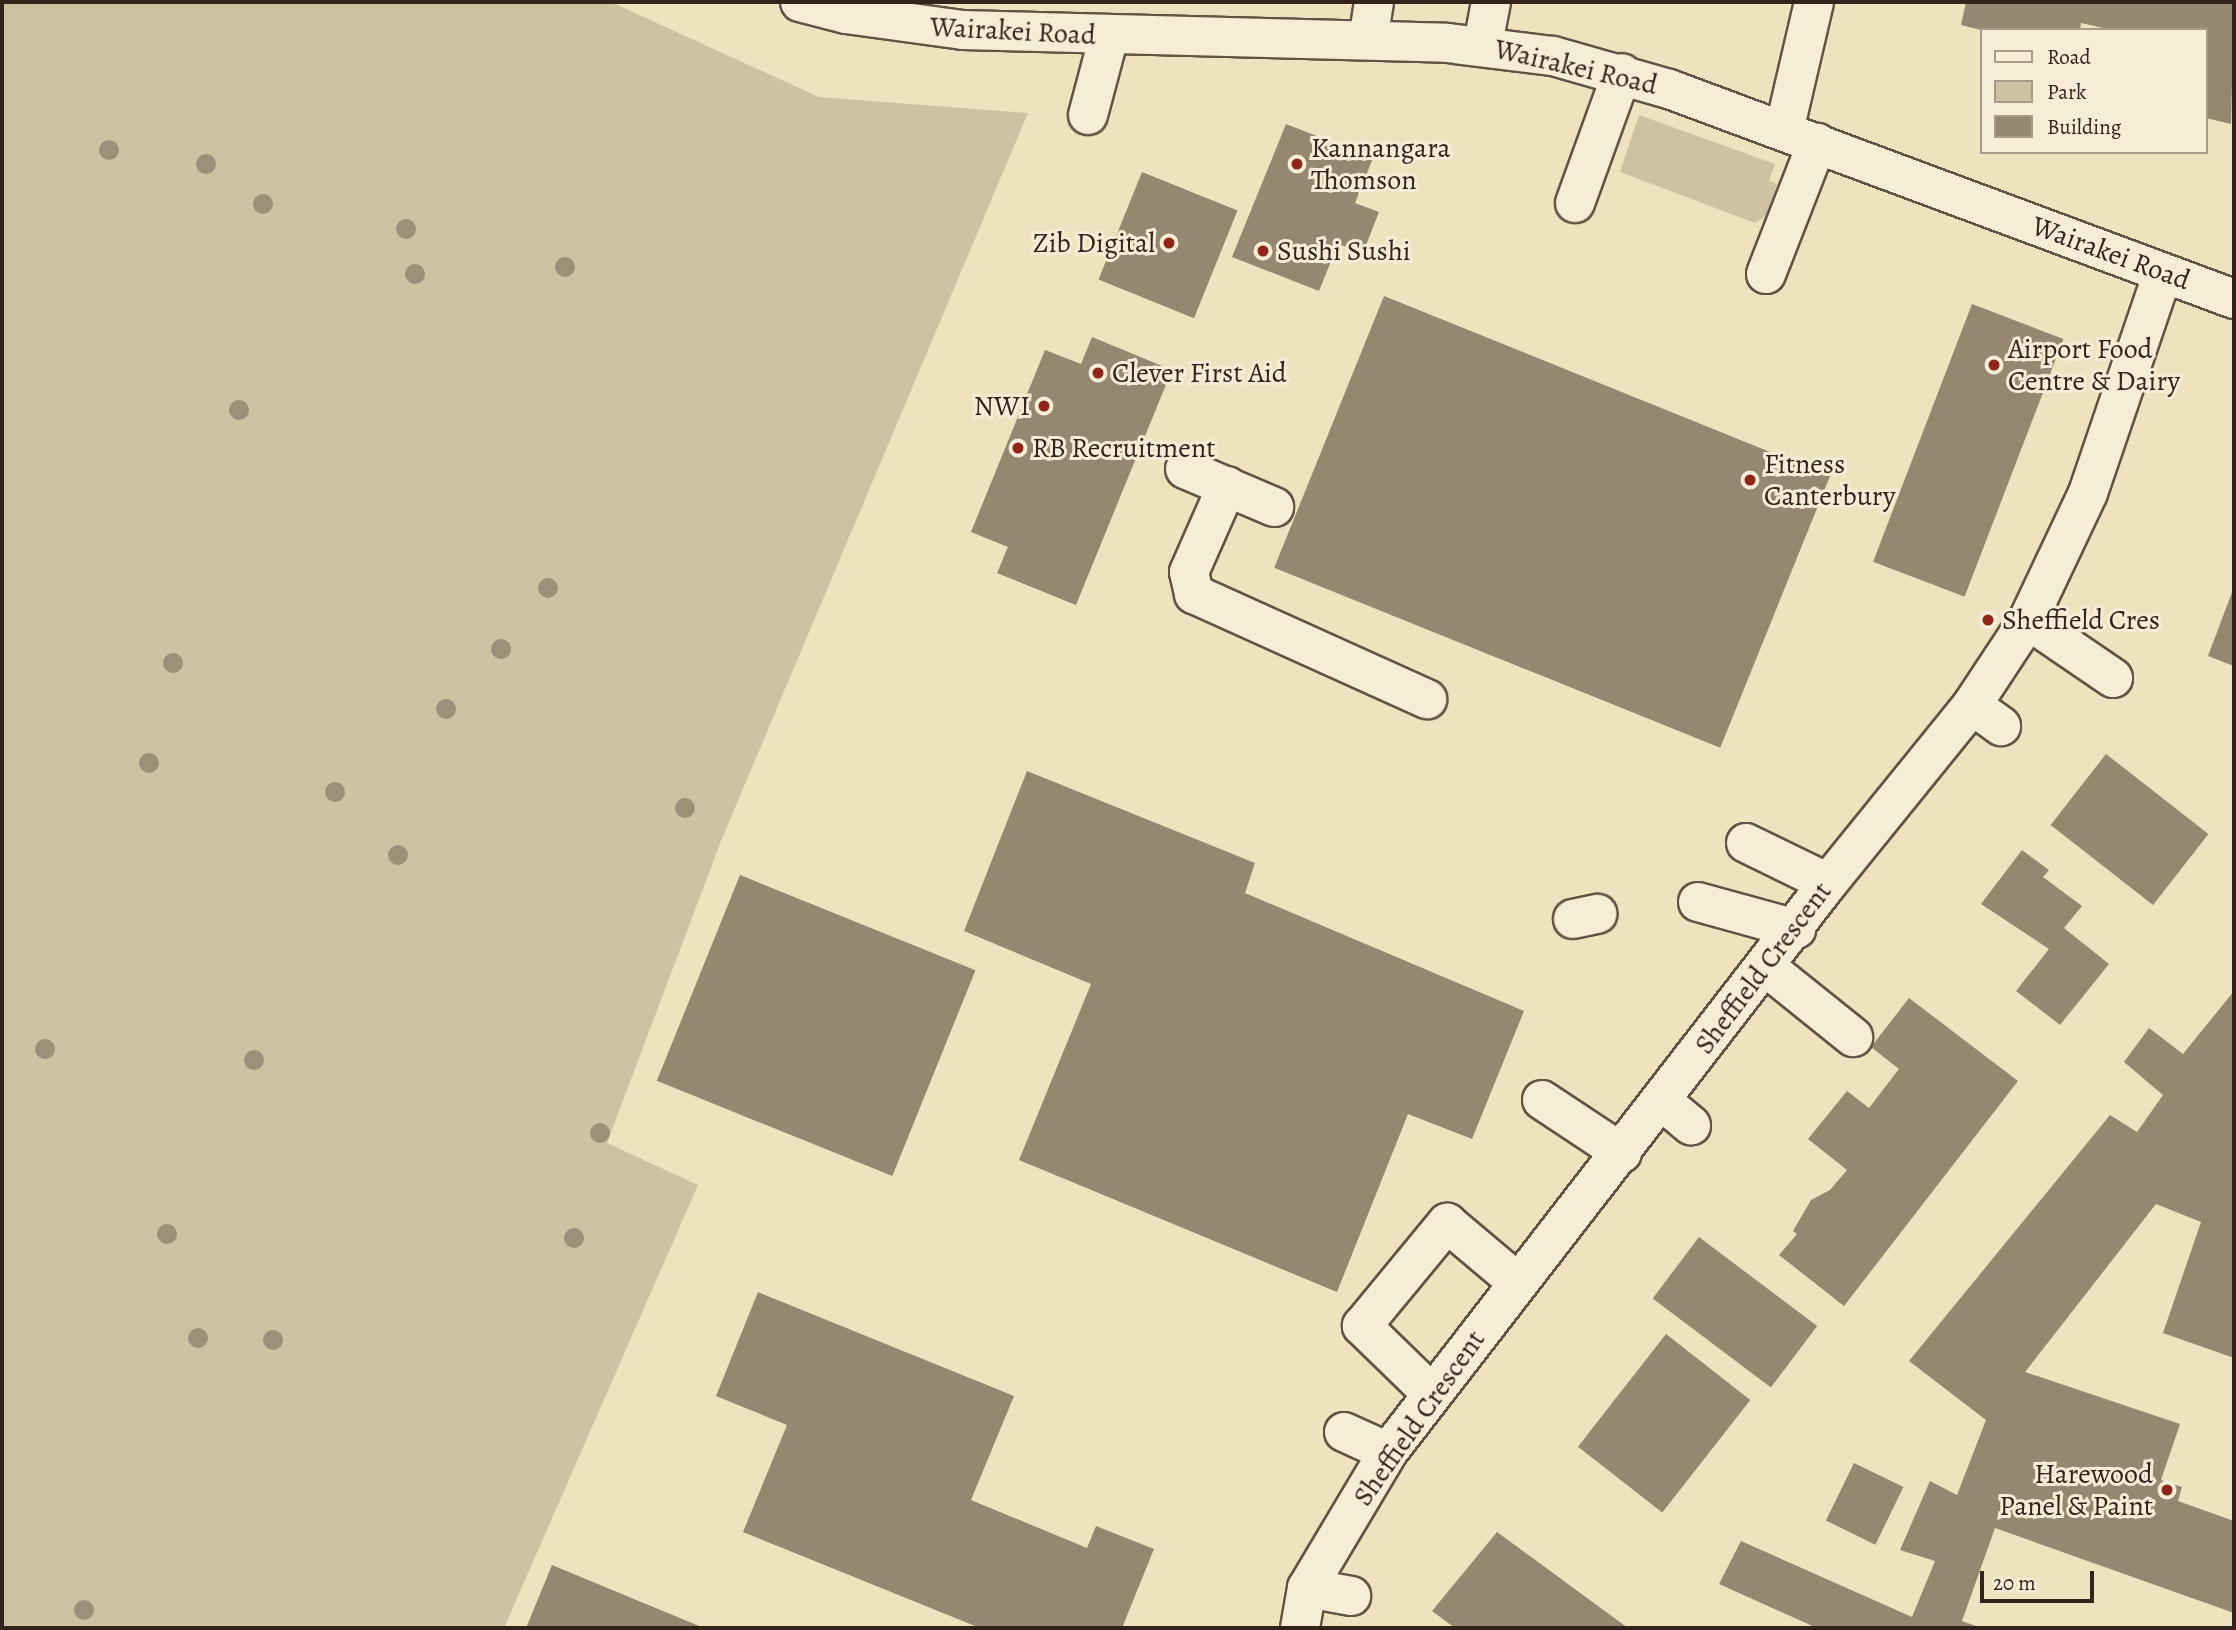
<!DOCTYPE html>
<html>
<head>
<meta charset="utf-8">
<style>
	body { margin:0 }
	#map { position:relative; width:2236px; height:1630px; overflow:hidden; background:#efe3bf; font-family:Alegreya,serif }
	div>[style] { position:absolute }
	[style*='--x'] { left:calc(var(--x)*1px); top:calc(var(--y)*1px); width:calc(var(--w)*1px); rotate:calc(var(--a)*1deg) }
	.green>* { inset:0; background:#cfc2a3 }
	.building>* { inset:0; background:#958770; transform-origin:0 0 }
	.roads { filter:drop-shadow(2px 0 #625344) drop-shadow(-2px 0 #625344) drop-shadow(0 2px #625344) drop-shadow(0 -2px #625344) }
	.minor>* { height:38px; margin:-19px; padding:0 19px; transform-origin:19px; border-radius:19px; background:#f5edd5 }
	.trees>* { width:20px; height:20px; margin:-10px; border-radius:50%; background:#9d8f78 }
	.dots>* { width:19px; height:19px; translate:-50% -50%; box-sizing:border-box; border:4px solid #f5edd5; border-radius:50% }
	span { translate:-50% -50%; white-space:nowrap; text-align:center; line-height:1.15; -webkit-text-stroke:6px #f5edd5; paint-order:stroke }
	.street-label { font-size:28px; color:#33231b }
	.poi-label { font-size:28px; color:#33231b }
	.left { translate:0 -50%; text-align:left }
	.right { translate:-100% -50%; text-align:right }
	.frame { position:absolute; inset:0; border:4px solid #33231b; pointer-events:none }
	.legend { position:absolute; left:1980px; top:28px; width:228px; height:126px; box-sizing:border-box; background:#f5edd5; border:2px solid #a79c8b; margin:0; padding:9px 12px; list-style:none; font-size:21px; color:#33231b }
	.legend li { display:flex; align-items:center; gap:14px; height:35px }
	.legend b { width:35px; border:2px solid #a79c8b }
	.scale { position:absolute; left:1980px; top:1571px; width:114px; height:32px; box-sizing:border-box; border:4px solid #33231b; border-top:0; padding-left:9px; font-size:21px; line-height:24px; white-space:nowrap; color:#33231b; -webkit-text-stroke:5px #f5edd5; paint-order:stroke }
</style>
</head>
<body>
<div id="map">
	<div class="green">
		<div style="clip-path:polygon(2px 2px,611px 2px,819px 97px,1028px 113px,721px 841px,607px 1143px,698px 1185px,504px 1628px,2px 1628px)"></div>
		<div style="clip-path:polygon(1639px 115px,1775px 164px,1769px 181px,1777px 184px,1767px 215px,1755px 223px,1620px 172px)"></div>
	</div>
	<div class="building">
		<div style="clip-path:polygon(1966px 2px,2234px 2px,2231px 124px,2206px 118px,2206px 30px,2112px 30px,2081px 23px,2080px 30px,1981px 30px,1961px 25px)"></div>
		<div style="clip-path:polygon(1286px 124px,1373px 158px,1355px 203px,1379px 212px,1363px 253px,1338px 244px,1319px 291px,1232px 257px)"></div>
		<div style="left:1142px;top:172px;width:103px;height:116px;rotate:22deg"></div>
		<div style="left:1384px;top:296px;width:481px;height:293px;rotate:22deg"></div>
		<div style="left:1972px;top:304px;width:98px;height:276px;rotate:21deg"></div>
		<div style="clip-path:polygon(1092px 337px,1172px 370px,1076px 605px,997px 573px,1008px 547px,971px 532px,1045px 350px,1081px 364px)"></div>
		<div style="clip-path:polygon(2234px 587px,2234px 666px,2208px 656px)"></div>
		<div style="left:2106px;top:754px;width:130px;height:90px;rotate:38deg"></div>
		<div style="clip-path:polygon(1027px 771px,1255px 863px,1245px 893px,1524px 1011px,1472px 1139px,1408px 1114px,1337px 1292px,1019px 1160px,1091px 984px,964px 931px)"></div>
		<div style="clip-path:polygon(2022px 850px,2049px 870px,2043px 877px,2082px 906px,2064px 928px,2109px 964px,2060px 1025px,2016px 991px,2049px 949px,1981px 904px)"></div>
		<div style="left:740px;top:875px;width:254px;height:222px;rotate:22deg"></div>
		<div style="clip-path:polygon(2234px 991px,2234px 1358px,2163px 1333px,2201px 1222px,2156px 1204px,2025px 1372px,2180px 1424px,2161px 1480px,2182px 1487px,2178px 1501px,2234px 1521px,2234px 1613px,1995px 1528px,1962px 1621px,1981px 1628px,1817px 1628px,1719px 1584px,1741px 1541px,1912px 1617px,1935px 1561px,1900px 1550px,1930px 1481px,1957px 1495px,1986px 1420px,1909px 1361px,2110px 1115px,2137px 1132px,2163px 1095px,2124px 1062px,2149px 1028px,2183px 1054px)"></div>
		<div style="clip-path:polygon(1909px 998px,2018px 1081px,1844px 1306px,1779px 1255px,1797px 1234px,1793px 1231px,1811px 1200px,1830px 1190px,1847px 1170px,1808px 1139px,1847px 1091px,1869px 1108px,1899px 1069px,1871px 1047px)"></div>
		<div style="left:1699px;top:1237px;width:148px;height:77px;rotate:37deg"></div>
		<div style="clip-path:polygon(758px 1292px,1014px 1396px,971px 1500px,1087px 1548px,1096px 1526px,1154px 1549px,1122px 1628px,980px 1628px,743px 1532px,787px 1425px,716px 1396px)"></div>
		<div style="left:1666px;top:1334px;width:107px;height:143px;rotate:38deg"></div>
		<div style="left:1854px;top:1463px;width:55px;height:64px;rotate:26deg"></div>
		<div style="clip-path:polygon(1497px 1532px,1628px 1628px,1455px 1628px,1432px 1611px)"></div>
		<div style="clip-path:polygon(552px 1565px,704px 1628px,526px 1628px)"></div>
	</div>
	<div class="roads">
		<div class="minor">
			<div style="--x:800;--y:2;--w:48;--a:14.6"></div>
			<div style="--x:846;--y:14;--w:118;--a:7.8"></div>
			<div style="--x:963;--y:30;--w:484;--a:1.5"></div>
			<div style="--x:1447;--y:43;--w:107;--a:7"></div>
			<div style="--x:1553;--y:56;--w:121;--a:15.9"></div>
			<div style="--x:1669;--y:89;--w:603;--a:20.39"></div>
			<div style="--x:1368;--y:40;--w:38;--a:-81"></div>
			<div style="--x:1483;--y:44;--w:43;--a:-79.2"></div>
			<div style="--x:1088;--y:115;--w:82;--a:-75.1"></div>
			<div style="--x:1784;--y:131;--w:132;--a:-76.9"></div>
			<div style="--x:1575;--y:203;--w:138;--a:-70.1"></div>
			<div style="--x:1766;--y:274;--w:141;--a:-68.7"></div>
			<div style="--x:1185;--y:469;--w:97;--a:23.1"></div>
			<div style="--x:1227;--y:486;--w:94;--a:113.8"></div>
			<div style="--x:1189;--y:572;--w:23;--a:77"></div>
			<div style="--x:1194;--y:594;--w:256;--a:24.3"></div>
			<div style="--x:2028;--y:620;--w:103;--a:34.3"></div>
			<div style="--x:1972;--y:705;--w:36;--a:36"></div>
			<div style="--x:1746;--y:843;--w:91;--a:26"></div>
			<div style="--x:1698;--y:902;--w:102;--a:15.4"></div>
			<div style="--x:1573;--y:919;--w:25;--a:-12"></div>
			<div style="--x:1766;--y:967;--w:112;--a:38.8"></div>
			<div style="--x:1542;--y:1100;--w:96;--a:33.5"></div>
			<div style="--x:1662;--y:1101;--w:38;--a:40"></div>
			<div style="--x:1432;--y:1394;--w:98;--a:-135.8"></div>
			<div style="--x:1362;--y:1326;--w:134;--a:-50.5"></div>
			<div style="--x:1447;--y:1223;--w:92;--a:40.1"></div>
			<div style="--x:1344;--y:1432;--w:48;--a:24.4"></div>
			<div style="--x:1307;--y:1588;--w:45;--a:10.3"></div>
			<div style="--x:1300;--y:1628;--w:41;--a:-80.1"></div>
			<div style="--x:1307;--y:1588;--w:158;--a:-59.2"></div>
			<div style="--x:1388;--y:1452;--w:719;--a:-52.29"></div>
			<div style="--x:1828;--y:883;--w:229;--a:-51"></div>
			<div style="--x:1972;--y:705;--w:102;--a:-56.6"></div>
			<div style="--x:2028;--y:620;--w:140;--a:-64.7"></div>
			<div style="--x:2088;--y:493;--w:232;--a:-71.2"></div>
		</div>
	</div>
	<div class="trees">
		<div style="left:109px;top:150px"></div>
		<div style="left:206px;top:164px"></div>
		<div style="left:263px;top:204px"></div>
		<div style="left:406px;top:229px"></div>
		<div style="left:565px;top:267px"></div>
		<div style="left:415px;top:274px"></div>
		<div style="left:239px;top:410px"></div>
		<div style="left:548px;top:588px"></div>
		<div style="left:501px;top:649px"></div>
		<div style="left:173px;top:663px"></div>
		<div style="left:446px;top:709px"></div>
		<div style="left:149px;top:763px"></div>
		<div style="left:335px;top:792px"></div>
		<div style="left:685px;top:808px"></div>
		<div style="left:398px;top:855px"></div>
		<div style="left:45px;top:1049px"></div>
		<div style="left:254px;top:1060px"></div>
		<div style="left:600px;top:1133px"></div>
		<div style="left:167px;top:1234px"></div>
		<div style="left:574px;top:1238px"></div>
		<div style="left:198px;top:1338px"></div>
		<div style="left:273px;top:1340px"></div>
		<div style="left:84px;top:1610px"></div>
	</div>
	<div class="dots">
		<div style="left:1297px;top:164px;background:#8f2418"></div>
		<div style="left:1169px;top:243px;background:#8f2418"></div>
		<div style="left:1263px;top:251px;background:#8f2418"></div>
		<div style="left:1994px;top:365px;background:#8f2418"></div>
		<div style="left:1098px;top:373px;background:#8f2418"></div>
		<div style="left:1044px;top:406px;background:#8f2418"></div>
		<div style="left:1018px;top:448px;background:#8f2418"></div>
		<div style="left:1750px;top:480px;background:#8f2418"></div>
		<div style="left:1988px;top:620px;background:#8f2418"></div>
		<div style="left:2167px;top:1490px;background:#8f2418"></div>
	</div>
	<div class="street-label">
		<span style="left:1013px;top:31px;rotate:3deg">Wairakei Road</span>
		<span style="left:1576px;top:67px;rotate:13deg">Wairakei Road</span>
		<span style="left:2111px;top:253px;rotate:20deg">Wairakei Road</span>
		<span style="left:1763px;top:968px;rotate:-53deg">Sheffield Crescent</span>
		<span style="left:1419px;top:1418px;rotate:-55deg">Sheffield Crescent</span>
	</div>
	<div class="poi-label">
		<span class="left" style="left:1311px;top:164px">Kannangara<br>Thomson</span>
		<span class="right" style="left:1155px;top:243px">Zib Digital</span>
		<span class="left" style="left:1277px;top:251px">Sushi Sushi</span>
		<span class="left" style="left:2008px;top:365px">Airport Food<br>Centre &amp; Dairy</span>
		<span class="left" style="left:1112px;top:373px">Clever First Aid</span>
		<span class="right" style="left:1030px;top:406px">NWI</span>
		<span class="left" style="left:1032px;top:448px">RB Recruitment</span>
		<span class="left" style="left:1764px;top:480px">Fitness<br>Canterbury</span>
		<span class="left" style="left:2002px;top:620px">Sheffield Cres</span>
		<span class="right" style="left:2153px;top:1490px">Harewood<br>Panel &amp; Paint</span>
	</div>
	<div class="frame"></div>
	<ul class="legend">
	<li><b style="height:9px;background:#f5edd5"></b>Road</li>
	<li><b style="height:19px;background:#cfc2a3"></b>Park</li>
	<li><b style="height:19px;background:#958770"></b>Building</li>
	</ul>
	<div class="scale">20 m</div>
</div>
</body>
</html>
